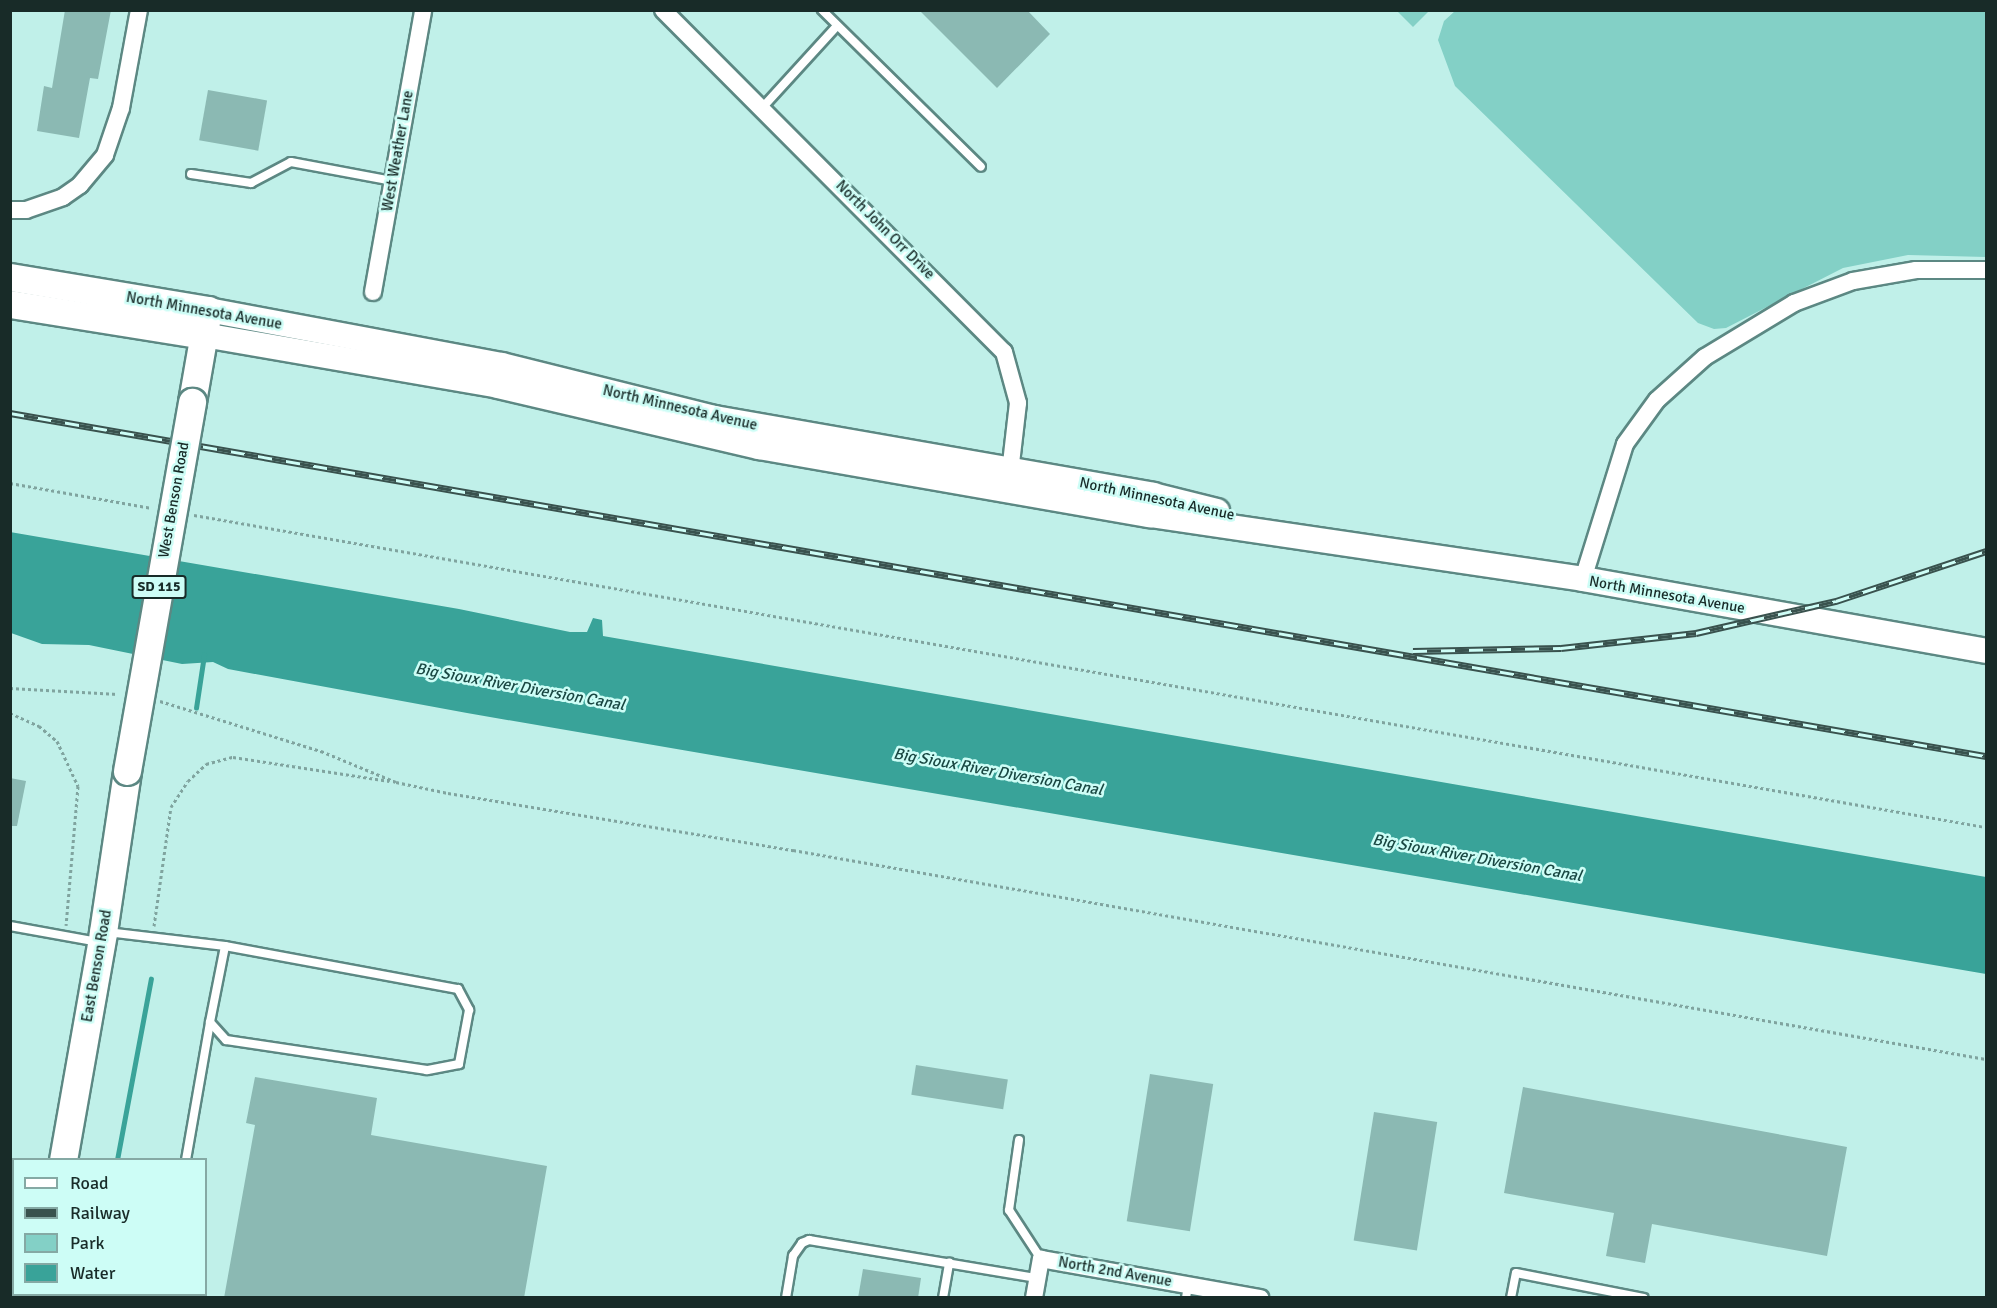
<!DOCTYPE html>
<html>
<head>
<meta charset="utf-8">
<style>
	body { margin:0 }
	#map { position:relative; width:1997px; height:1308px; overflow:hidden; background:#c0f0e9; font-family:Signika,sans-serif }
	div>[style] { position:absolute }
	[style*='--x'] { left:calc(var(--x)*1px); top:calc(var(--y)*1px); width:calc(var(--w)*1px); rotate:calc(var(--a)*1deg) }
	.green>* { inset:0; background:#83d0c6 }
	.water>* { inset:0; background:#39a399 }
	.stream>* { height:4.5px; margin:-2.25px; padding:0 2.25px; transform-origin:2.25px; border-radius:2.25px; background:#39a399 }
	.building>* { inset:0; background:#8bb9b3; transform-origin:0 0 }
	.path>* { height:3px; margin-top:-1.5px; transform-origin:0; background:repeating-linear-gradient(90deg,#80a49f 0 3px,transparent 0 6px) }
	.roads { filter:drop-shadow(2px 0 #5c8883) drop-shadow(-2px 0 #5c8883) drop-shadow(0 2px #5c8883) drop-shadow(0 -2px #5c8883) }
	.lane>* { height:8px; margin:-4px; padding:0 4px; transform-origin:4px; border-radius:4px; background:#fff }
	.street>* { height:16px; margin:-8px; padding:0 8px; transform-origin:8px; border-radius:8px; background:#fff }
	.secondary>* { height:24px; margin:-12px; padding:0 12px; transform-origin:12px; border-radius:12px; background:#fff }
	.primary>* { height:27px; margin:-13.5px; padding:0 13.5px; transform-origin:13.5px; border-radius:13.5px; background:#fff }
	.rail>* { height:7px; margin-top:-3.5px; transform-origin:0; background:repeating-linear-gradient(90deg,#cdfdf6 0 14px,#39524e 0 28px); box-sizing:border-box; border-block:2px solid #39524e }
	.bridges { filter:drop-shadow(2px 0 #5c8883) drop-shadow(-2px 0 #5c8883) drop-shadow(0 2px #5c8883) drop-shadow(0 -2px #5c8883) }
	.primary-bridge>* { height:27px; margin:-13.5px; padding:0 13.5px; transform-origin:13.5px; border-radius:13.5px; background:#fff }
	span { translate:-50% -50%; white-space:nowrap; text-align:center; line-height:1.15; -webkit-text-stroke:5px #cdfdf6; paint-order:stroke }
	.shield-label span { padding:2px 4px; background:#cdfdf6; border:2px solid; border-radius:4px; -webkit-text-stroke-width:0 }
	.shield-label { font-size:14px; color:#182b28; font-weight:700 }
	.street-label { font-size:15px; color:#182b28 }
	.water-label { font-size:16px; color:#194742; font-style:italic }
	.frame { position:absolute; inset:0; border:12px solid #182b28; pointer-events:none }
	.legend { position:absolute; left:12px; top:1158px; width:195px; height:138px; box-sizing:border-box; background:#cdfdf6; border:2px solid #85a9a4; margin:0; padding:8px 10px; list-style:none; font-size:18px; color:#182b28 }
	.legend li { display:flex; align-items:center; gap:12px; height:30px }
	.legend b { width:30px; border:2px solid #85a9a4 }
</style>
</head>
<body>
<div id="map">
	<div class="green">
		<div style="clip-path:polygon(1397px 11px,1429px 11px,1413px 27px)"></div>
		<div style="clip-path:polygon(1455px 11px,1986px 11px,1986px 257px,1908px 255px,1843px 268px,1726px 328px,1714px 329px,1698px 323px,1455px 86px,1438px 40px,1444px 21px)"></div>
	</div>
	<div class="water">
		<div style="clip-path:polygon(10px 532px,459px 609px,570px 632px,587px 632px,593px 618px,602px 620px,603px 636px,1986px 877px,1986px 974px,467px 713px,228px 669px,213px 662px,182px 664px,89px 645px,42px 644px,11px 633px)"></div>
	</div>
	<div class="stream">
		<div style="--x:196;--y:708;--w:54;--a:-81.4"></div>
		<div style="--x:117;--y:1160;--w:184;--a:-79.4"></div>
	</div>
	<div class="building">
		<div style="clip-path:polygon(65px 10px,111px 10px,98px 79px,90px 78px,79px 138px,37px 131px,44px 86px,52px 88px)"></div>
		<div style="clip-path:polygon(919px 10px,1027px 10px,1050px 34px,997px 88px)"></div>
		<div style="left:208px;top:90px;width:60px;height:51px;rotate:10deg"></div>
		<div style="clip-path:polygon(10px 778px,26px 781px,17px 826px,10px 826px)"></div>
		<div style="left:916px;top:1065px;width:93px;height:30px;rotate:9deg"></div>
		<div style="left:1150px;top:1074px;width:64px;height:149px;rotate:9deg"></div>
		<div style="clip-path:polygon(255px 1077px,377px 1098px,371px 1135px,547px 1166px,524px 1298px,224px 1298px,255px 1125px,246px 1123px)"></div>
		<div style="clip-path:polygon(1523px 1087px,1847px 1147px,1827px 1256px,1652px 1224px,1645px 1263px,1606px 1256px,1614px 1213px,1504px 1193px)"></div>
		<div style="left:1374px;top:1112px;width:64px;height:130px;rotate:9deg"></div>
		<div style="clip-path:polygon(863px 1269px,921px 1278px,918px 1298px,858px 1298px)"></div>
	</div>
	<div class="path">
		<div style="--x:10;--y:483;--w:144;--a:10"></div>
		<div style="--x:194;--y:515;--w:1819;--a:9.88"></div>
		<div style="--x:10;--y:688;--w:108;--a:3.2"></div>
		<div style="--x:160;--y:701;--w:169;--a:17.3"></div>
		<div style="--x:321;--y:751;--w:81;--a:22.5"></div>
		<div style="--x:396;--y:782;--w:53;--a:11.9"></div>
		<div style="--x:448;--y:793;--w:350;--a:9.4"></div>
		<div style="--x:793;--y:850;--w:1211;--a:9.94"></div>
		<div style="--x:10;--y:713;--w:32;--a:24"></div>
		<div style="--x:39;--y:726;--w:23;--a:40"></div>
		<div style="--x:57;--y:741;--w:50;--a:65"></div>
		<div style="--x:78;--y:786;--w:140;--a:94.9"></div>
		<div style="--x:154;--y:926;--w:120;--a:-81.9"></div>
		<div style="--x:171;--y:807;--w:31;--a:-57"></div>
		<div style="--x:188;--y:781;--w:25;--a:-43"></div>
		<div style="--x:206;--y:764;--w:28;--a:-15"></div>
		<div style="--x:233;--y:757;--w:158;--a:8.7"></div>
	</div>
	<div class="roads">
		<div class="lane">
			<div style="--x:822;--y:10;--w:223;--a:44.6"></div>
			<div style="--x:762;--y:108;--w:111;--a:-47.6"></div>
			<div style="--x:191;--y:174;--w:61;--a:8.5"></div>
			<div style="--x:251;--y:183;--w:45;--a:-27.7"></div>
			<div style="--x:291;--y:162;--w:104;--a:10.6"></div>
			<div style="--x:10;--y:926;--w:89;--a:10.3"></div>
			<div style="--x:107;--y:932;--w:119;--a:6.8"></div>
			<div style="--x:225;--y:946;--w:237;--a:10.5"></div>
			<div style="--x:458;--y:989;--w:24;--a:62"></div>
			<div style="--x:469;--y:1010;--w:55;--a:100.5"></div>
			<div style="--x:459;--y:1064;--w:33;--a:169"></div>
			<div style="--x:427;--y:1070;--w:203;--a:-171.5"></div>
			<div style="--x:226;--y:1040;--w:24;--a:-132"></div>
			<div style="--x:210;--y:1022;--w:77;--a:-78.8"></div>
			<div style="--x:1019;--y:1140;--w:71;--a:98.1"></div>
			<div style="--x:1009;--y:1210;--w:59;--a:56.9"></div>
			<div style="--x:186;--y:1160;--w:140;--a:-80.1"></div>
			<div style="--x:10;--y:1211;--w:4;--a:14"></div>
			<div style="--x:161;--y:1298;--w:4;--a:-76"></div>
			<div style="--x:786;--y:1298;--w:43;--a:-80.5"></div>
			<div style="--x:793;--y:1256;--w:16;--a:-55"></div>
			<div style="--x:802;--y:1243;--w:8;--a:-23"></div>
			<div style="--x:809;--y:1240;--w:231;--a:9.5"></div>
			<div style="--x:943;--y:1298;--w:36;--a:-80"></div>
			<div style="--x:1186;--y:1298;--w:13;--a:-81"></div>
			<div style="--x:1511;--y:1298;--w:25;--a:-79"></div>
			<div style="--x:1516;--y:1273;--w:130;--a:11.1"></div>
		</div>
		<div class="street">
			<div style="--x:663;--y:10;--w:483;--a:45.1"></div>
			<div style="--x:1004;--y:352;--w:53;--a:74.6"></div>
			<div style="--x:1018;--y:403;--w:79;--a:96.6"></div>
			<div style="--x:10;--y:210;--w:16;--a:0"></div>
			<div style="--x:26;--y:210;--w:39;--a:-19"></div>
			<div style="--x:63;--y:197;--w:21;--a:-35"></div>
			<div style="--x:80;--y:185;--w:39;--a:-50"></div>
			<div style="--x:105;--y:155;--w:50;--a:-71.2"></div>
			<div style="--x:121;--y:108;--w:100;--a:-79.6"></div>
			<div style="--x:373;--y:292;--w:286;--a:-79.9"></div>
			<div style="--x:1583;--y:579;--w:141;--a:-72.7"></div>
			<div style="--x:1625;--y:444;--w:54;--a:-54"></div>
			<div style="--x:1657;--y:400;--w:64;--a:-41.9"></div>
			<div style="--x:1705;--y:357;--w:104;--a:-31.2"></div>
			<div style="--x:1794;--y:303;--w:63;--a:-20.4"></div>
			<div style="--x:1853;--y:281;--w:64;--a:-9.9"></div>
			<div style="--x:1916;--y:270;--w:70;--a:0"></div>
			<div style="--x:1034;--y:1298;--w:40;--a:-80"></div>
			<div style="--x:1041;--y:1259;--w:223;--a:10.1"></div>
		</div>
		<div class="secondary">
			<div style="--x:208;--y:310;--w:299;--a:10.6"></div>
			<div style="--x:502;--y:365;--w:219;--a:14"></div>
			<div style="--x:714;--y:418;--w:446;--a:9.9"></div>
			<div style="--x:1153;--y:495;--w:66;--a:14"></div>
			<div style="--x:204;--y:335;--w:298;--a:9.8"></div>
			<div style="--x:498;--y:386;--w:268;--a:13.2"></div>
			<div style="--x:759;--y:447;--w:397;--a:9.9"></div>
			<div style="--x:1150;--y:515;--w:438;--a:8.4"></div>
			<div style="--x:1583;--y:579;--w:409;--a:10.1"></div>
		</div>
		<div class="primary">
			<div style="--x:10;--y:277;--w:201;--a:9.5"></div>
			<div style="--x:208;--y:310;--w:93;--a:99.9"></div>
			<div style="--x:10;--y:304;--w:196;--a:9.1"></div>
			<div style="--x:63;--y:1160;--w:231;--a:-80"></div>
			<div style="--x:103;--y:932;--w:163;--a:-81.5"></div>
			<div style="--x:38;--y:1298;--w:4;--a:-76"></div>
		</div>
	</div>
	<div class="rail">
		<div style="--x:10;--y:413;--w:2006;--a:9.85"></div>
		<div style="--x:1413;--y:651;--w:148;--a:-1.2"></div>
		<div style="--x:1561;--y:648;--w:136;--a:-6.3"></div>
		<div style="--x:1696;--y:633;--w:144;--a:-12.9"></div>
		<div style="--x:1836;--y:601;--w:158;--a:-18.4"></div>
	</div>
	<div class="bridges">
		<div class="primary-bridge">
			<div style="--x:127;--y:771;--w:375;--a:-80"></div>
		</div>
	</div>
	<div class="shield-label">
		<span style="left:159px;top:587px">SD 115</span>
	</div>
	<div class="street-label">
		<span style="left:398px;top:151px;rotate:-80deg">West Weather Lane</span>
		<span style="left:885px;top:230px;rotate:45deg">North John Orr Drive</span>
		<span style="left:204px;top:311px;rotate:10deg">North Minnesota Avenue</span>
		<span style="left:680px;top:408px;rotate:13deg">North Minnesota Avenue</span>
		<span style="left:1157px;top:499px;rotate:12deg">North Minnesota Avenue</span>
		<span style="left:174px;top:500px;rotate:-80deg">West Benson Road</span>
		<span style="left:1667px;top:595px;rotate:10deg">North Minnesota Avenue</span>
		<span style="left:97px;top:966px;rotate:-80deg">East Benson Road</span>
		<span style="left:1115px;top:1272px;rotate:10deg">North 2nd Avenue</span>
	</div>
	<div class="water-label">
		<span style="left:520px;top:687px;rotate:10deg">Big Sioux River Diversion Canal</span>
		<span style="left:998px;top:772px;rotate:10deg">Big Sioux River Diversion Canal</span>
		<span style="left:1477px;top:858px;rotate:10deg">Big Sioux River Diversion Canal</span>
	</div>
	<div class="frame"></div>
	<ul class="legend">
	<li><b style="height:8px;background:#fff"></b>Road</li>
	<li><b style="height:8px;background:#39524e"></b>Railway</li>
	<li><b style="height:16px;background:#83d0c6"></b>Park</li>
	<li><b style="height:16px;background:#39a399"></b>Water</li>
	</ul>
</div>
</body>
</html>
